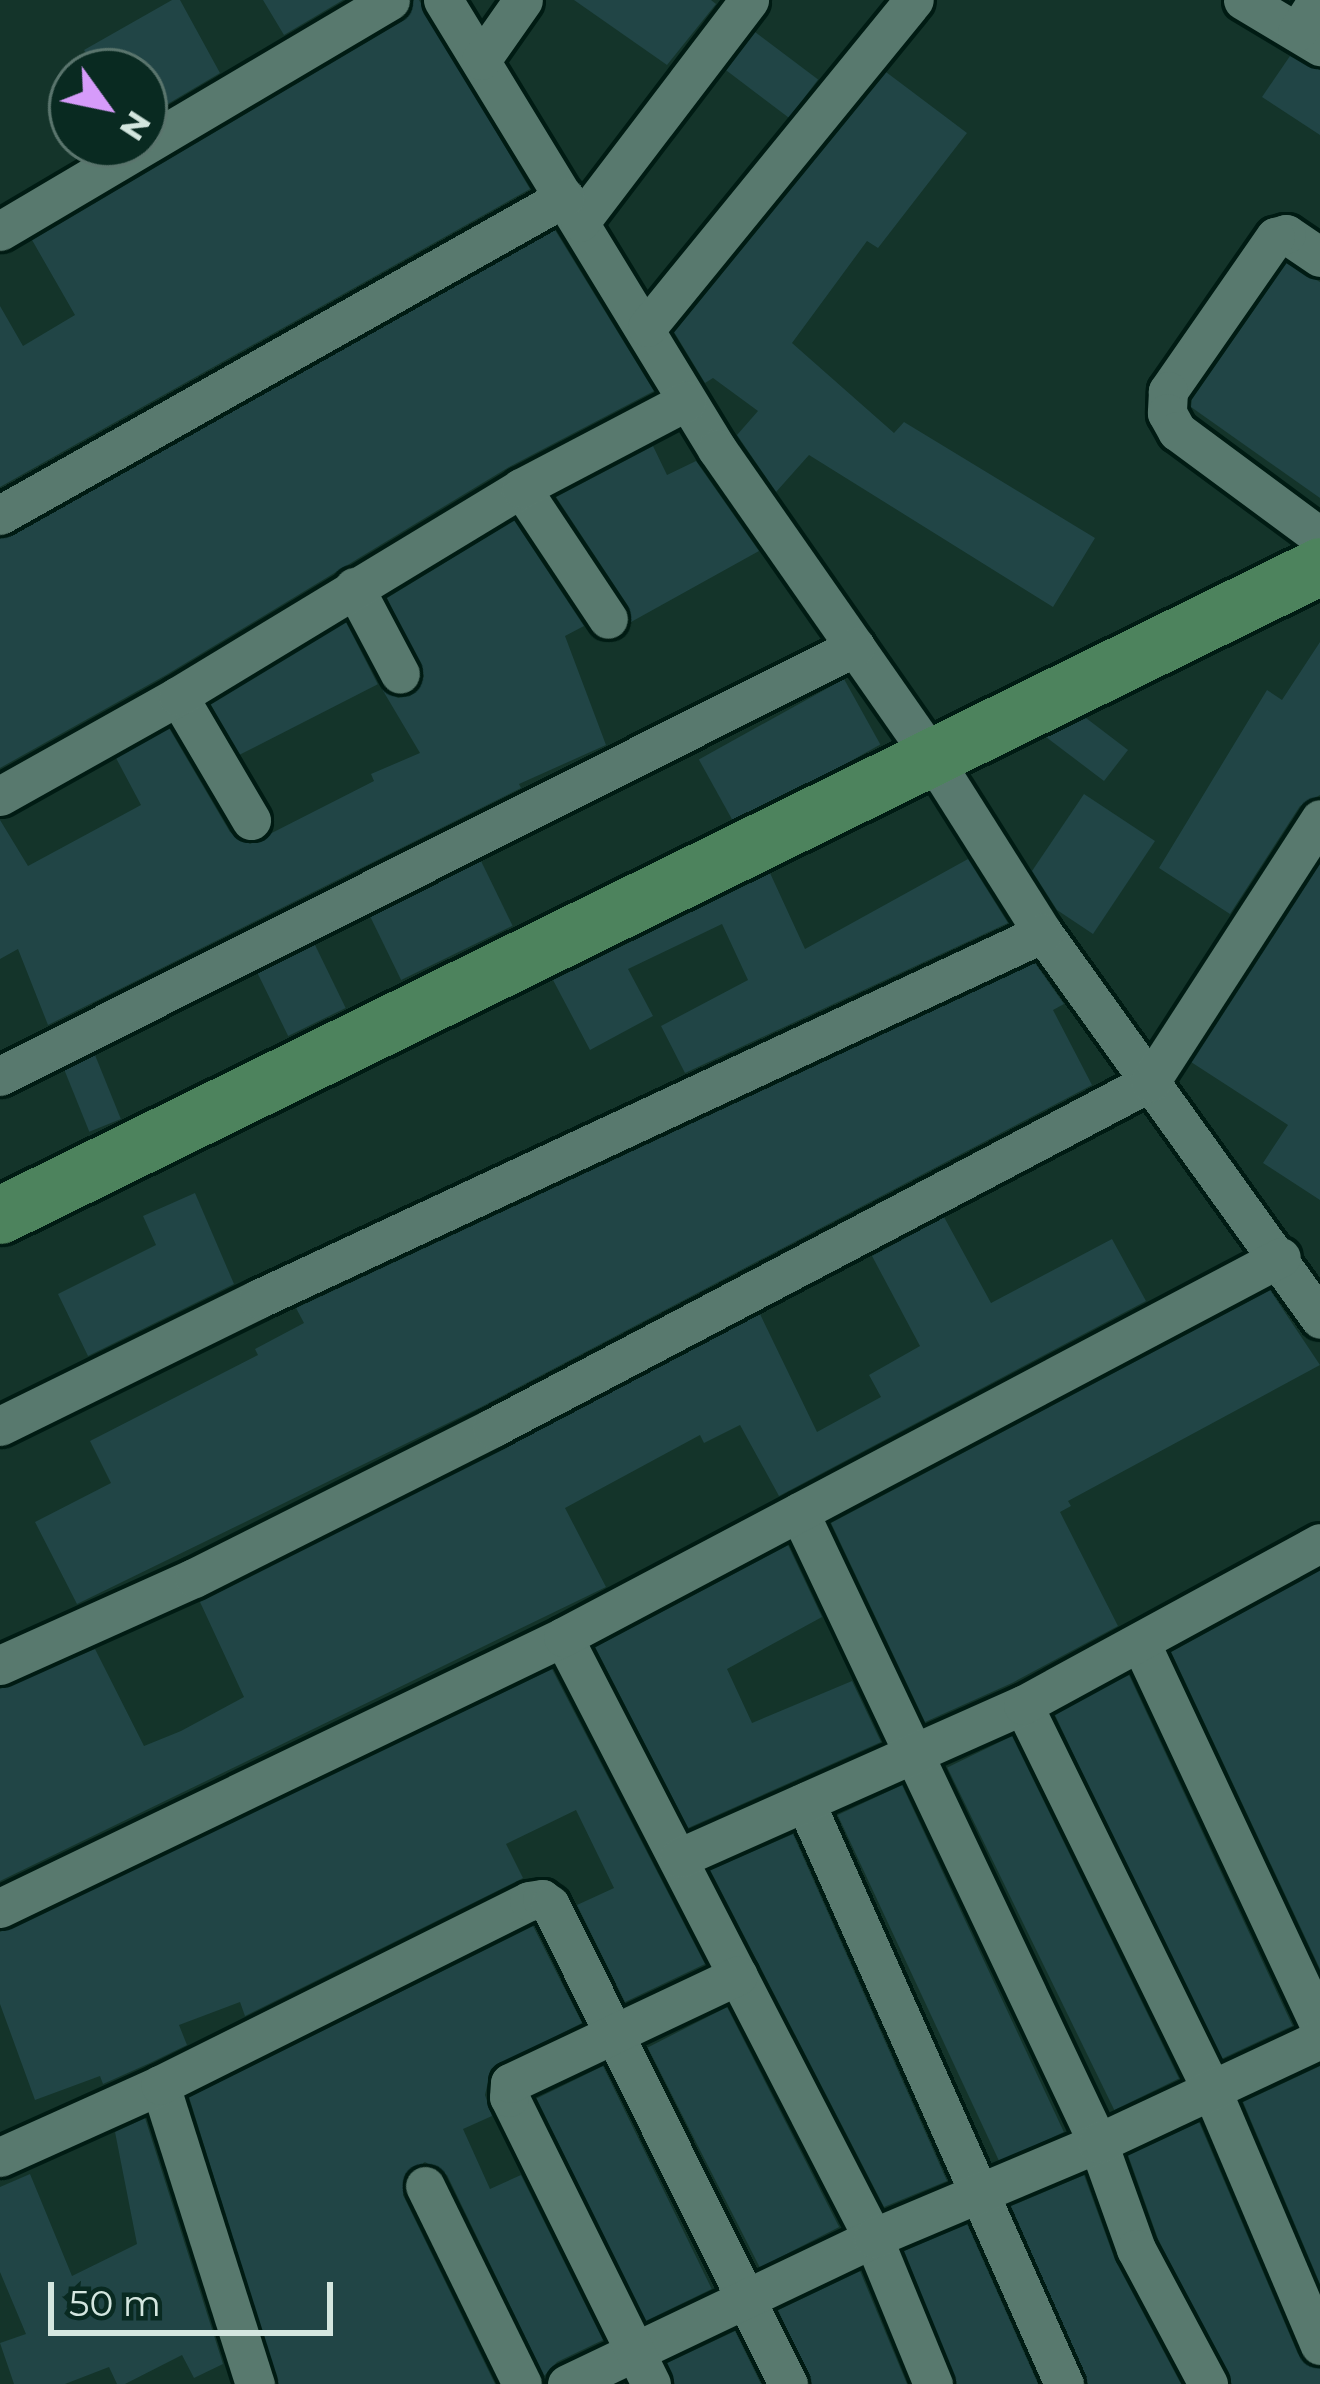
<!DOCTYPE html>
<html>
<head>
<meta charset="utf-8">
<style>
	body { margin:0 }
	#map { position:relative; width:1320px; height:2384px; overflow:hidden; background:#14342a; font-family:Montserrat,sans-serif }
	div>[style] { position:absolute }
	[style*='--x'] { left:calc(var(--x)*1px); top:calc(var(--y)*1px); width:calc(var(--w)*1px); rotate:calc(var(--a)*1deg) }
	.building>* { inset:0; background:#214546; transform-origin:0 0 }
	.roads { filter:drop-shadow(3px 0 #001b13) drop-shadow(-3px 0 #001b13) drop-shadow(0 3px #001b13) drop-shadow(0 -3px #001b13) }
	.street>* { height:39px; margin:-19.5px; padding:0 19.5px; transform-origin:19.5px; border-radius:19.5px; background:#58796e }
	.secondary>* { height:57px; margin:-28.5px; padding:0 28.5px; transform-origin:28.5px; border-radius:28.5px; background:#4d835d }
	span { translate:-50% -50%; white-space:nowrap; text-align:center; line-height:1.15; -webkit-text-stroke:10px #092a21; paint-order:stroke }
	.north { position:absolute; left:48px; top:48px; width:120px; height:120px; box-sizing:border-box; background:#092a21; border:3px solid #5a756d; border-radius:50%; rotate:123deg; font-size:33px; font-weight:700; line-height:48px; text-align:center; color:#d4e6df }
	.north::after { content:''; display:block; margin:auto; width:42px; height:54px; background:#d69bfa; clip-path:polygon(50% 0,100% 100%,50% 72%,0 100%) }
	.scale { position:absolute; left:48px; top:2282px; width:285px; height:54px; box-sizing:border-box; border:6px solid #d4e6df; border-top:0; padding-left:15px; font-size:36px; line-height:42px; white-space:nowrap; color:#d4e6df; -webkit-text-stroke:9px #092a21; paint-order:stroke }
</style>
</head>
<body>
<div id="map">
	<div class="building">
		<div style="clip-path:polygon(172px 0,180px 0,220px 73px,144px 118px,144px 72px,96px 72px,84px 50px)"></div>
		<div style="clip-path:polygon(263px 0,343px 0,284px 35px)"></div>
		<div style="clip-path:polygon(414px 0,419px 0,530px 189px,0 487px,0 306px,23px 346px,75px 315px,32px 240px,402px 21px)"></div>
		<div style="clip-path:polygon(574px 0,711px 0,716px 4px,667px 65px)"></div>
		<div style="left:755px;top:32px;width:79px;height:48px;rotate:37deg"></div>
		<div style="clip-path:polygon(1290px 56px,1320px 70px,1320px 135px,1262px 97px)"></div>
		<div style="clip-path:polygon(886px 72px,967px 133px,878px 248px,867px 241px,792px 343px,894px 433px,904px 422px,1095px 538px,1053px 607px,809px 455px,776px 492px,737px 435px,758px 411px,713px 378px,705px 383px,674px 332px)"></div>
		<div style="clip-path:polygon(555px 230px,654px 391px,509px 467px,166px 675px,0 768px,0 539px)"></div>
		<div style="clip-path:polygon(1286px 263px,1320px 282px,1320px 498px,1191px 407px,1192px 399px)"></div>
		<div style="clip-path:polygon(653px 446px,667px 475px,696px 461px,759px 551px,631px 622px,628px 606px,556px 497px)"></div>
		<div style="clip-path:polygon(514px 520px,584px 626px,565px 636px,606px 745px,519px 784px,521px 788px,48px 1025px,18px 949px,0 959px,0 820px,28px 866px,141px 805px,116px 758px,169px 728px,230px 832px,250px 844px,374px 781px,371px 774px,420px 753px,382px 689px,398px 698px,410px 696px,424px 676px,387px 598px)"></div>
		<div style="left:346px;top:622px;width:70px;height:158px;rotate:63deg"></div>
		<div style="clip-path:polygon(1320px 642px,1320px 795px,1300px 806px,1230px 914px,1159px 868px,1267px 690px,1282px 700px)"></div>
		<div style="left:844px;top:679px;width:75px;height:166px;rotate:61deg"></div>
		<div style="clip-path:polygon(1086px 718px,1128px 750px,1104px 781px,1046px 737px)"></div>
		<div style="clip-path:polygon(1084px 794px,1155px 841px,1093px 934px,1057px 910px,1032px 871px)"></div>
		<div style="clip-path:polygon(968px 859px,1008px 923px,685px 1073px,661px 1026px,748px 980px,722px 924px,628px 969px,653px 1016px,590px 1050px,553px 980px,770px 873px,805px 949px)"></div>
		<div style="left:481px;top:861px;width:72px;height:124px;rotate:64deg"></div>
		<div style="clip-path:polygon(1320px 863px,1320px 1200px,1263px 1163px,1288px 1125px,1191px 1062px)"></div>
		<div style="left:315px;top:945px;width:70px;height:64px;rotate:64deg"></div>
		<div style="clip-path:polygon(1035px 963px,1064px 1004px,1053px 1010px,1092px 1085px,481px 1407px,77px 1604px,35px 1522px,111px 1483px,90px 1441px,258px 1355px,255px 1349px,304px 1323px,296px 1308px)"></div>
		<div style="left:95px;top:1055px;width:69px;height:34px;rotate:68deg"></div>
		<div style="clip-path:polygon(195px 1193px,234px 1284px,88px 1356px,58px 1294px,156px 1245px,143px 1216px)"></div>
		<div style="clip-path:polygon(944px 1217px,991px 1303px,1112px 1239px,1146px 1301px,779px 1496px,740px 1425px,704px 1443px,700px 1435px,565px 1508px,606px 1587px,0 1881px,0 1689px,95px 1649px,144px 1746px,181px 1731px,244px 1697px,200px 1602px,760px 1314px,817px 1432px,881px 1397px,869px 1375px,920px 1346px,872px 1256px)"></div>
		<div style="clip-path:polygon(1270px 1290px,1320px 1365px,1068px 1501px,1071px 1506px,1060px 1512px,1118px 1626px,1012px 1683px,925px 1722px,831px 1523px)"></div>
		<div style="clip-path:polygon(788px 1545px,822px 1617px,727px 1669px,752px 1723px,852px 1681px,881px 1742px,688px 1828px,595px 1647px)"></div>
		<div style="clip-path:polygon(1320px 1570px,1320px 1969px,1171px 1652px)"></div>
		<div style="clip-path:polygon(552px 1669px,705px 1964px,625px 2002px,577px 1905px,614px 1888px,576px 1810px,506px 1844px,523px 1878px,245px 2016px,240px 2002px,179px 2025px,187px 2045px,150px 2063px,103px 2084px,100px 2076px,35px 2100px,0 2004px,0 1932px)"></div>
		<div style="left:1129px;top:1675px;width:387px;height:84px;rotate:65deg"></div>
		<div style="left:1012px;top:1736px;width:381px;height:72px;rotate:64deg"></div>
		<div style="left:902px;top:1785px;width:383px;height:71px;rotate:65deg"></div>
		<div style="clip-path:polygon(793px 1834px,947px 2181px,884px 2207px,710px 1870px)"></div>
		<div style="clip-path:polygon(533px 1926px,582px 2023px,491px 2069px,485px 2095px,492px 2116px,463px 2129px,490px 2189px,521px 2175px,603px 2340px,557px 2362px,544px 2376px,447px 2175px,425px 2162px,405px 2174px,403px 2195px,495px 2384px,278px 2384px,189px 2097px)"></div>
		<div style="left:727px;top:2007px;width:247px;height:89px;rotate:63deg"></div>
		<div style="left:603px;top:2066px;width:248px;height:74px;rotate:64deg"></div>
		<div style="clip-path:polygon(1320px 2066px,1320px 2284px,1243px 2102px)"></div>
		<div style="clip-path:polygon(145px 2118px,223px 2364px,194px 2378px,182px 2355px,125px 2384px,117px 2384px,109px 2367px,65px 2384px,14px 2384px,0 2343px,26px 2334px,0 2272px,0 2187px,30px 2174px,72px 2276px,137px 2244px,115px 2132px)"></div>
		<div style="clip-path:polygon(1199px 2122px,1298px 2354px,1320px 2369px,1320px 2384px,1232px 2384px,1158px 2239px,1128px 2155px)"></div>
		<div style="clip-path:polygon(1084px 2175px,1115px 2260px,1181px 2384px,1088px 2384px,1011px 2206px)"></div>
		<div style="clip-path:polygon(967px 2224px,1038px 2384px,957px 2384px,904px 2251px)"></div>
		<div style="clip-path:polygon(860px 2271px,907px 2384px,812px 2384px,778px 2310px)"></div>
		<div style="clip-path:polygon(735px 2331px,761px 2384px,675px 2384px,667px 2363px)"></div>
	</div>
	<div class="roads">
		<div class="street">
			<div style="--x:443;--y:0;--w:526;--a:58.61"></div>
			<div style="--x:717;--y:449;--w:374;--a:55.1"></div>
			<div style="--x:931;--y:756;--w:209;--a:57.7"></div>
			<div style="--x:1043;--y:933;--w:475;--a:54.3"></div>
			<div style="--x:1243;--y:0;--w:90;--a:30.9"></div>
			<div style="--x:1297;--y:32;--w:38;--a:-57"></div>
			<div style="--x:481;--y:60;--w:73;--a:-55"></div>
			<div style="--x:580;--y:222;--w:279;--a:-52.7"></div>
			<div style="--x:0;--y:231;--w:453;--a:-30.6"></div>
			<div style="--x:1320;--y:257;--w:41;--a:-145.9"></div>
			<div style="--x:1286;--y:234;--w:11;--a:165"></div>
			<div style="--x:1275;--y:237;--w:188;--a:124.8"></div>
			<div style="--x:1168;--y:391;--w:22;--a:93"></div>
			<div style="--x:1167;--y:413;--w:21;--a:61"></div>
			<div style="--x:1177;--y:431;--w:178;--a:36.5"></div>
			<div style="--x:647;--y:327;--w:422;--a:-50.8"></div>
			<div style="--x:521;--y:488;--w:157;--a:56.4"></div>
			<div style="--x:0;--y:515;--w:648;--a:-29.37"></div>
			<div style="--x:354;--y:587;--w:98;--a:62.1"></div>
			<div style="--x:178;--y:696;--w:144;--a:59.5"></div>
			<div style="--x:0;--y:796;--w:204;--a:-29.3"></div>
			<div style="--x:178;--y:696;--w:401;--a:-31.2"></div>
			<div style="--x:521;--y:488;--w:187;--a:-27.7"></div>
			<div style="--x:0;--y:1076;--w:957;--a:-26.65"></div>
			<div style="--x:0;--y:1426;--w:288;--a:-26.2"></div>
			<div style="--x:258;--y:1299;--w:866;--a:-25"></div>
			<div style="--x:799;--y:1512;--w:698;--a:64.65"></div>
			<div style="--x:1098;--y:2143;--w:113;--a:70.3"></div>
			<div style="--x:1136;--y:2249;--w:153;--a:61.9"></div>
			<div style="--x:563;--y:1637;--w:676;--a:62.72"></div>
			<div style="--x:873;--y:2238;--w:158;--a:67.7"></div>
			<div style="--x:1141;--y:1644;--w:422;--a:64.9"></div>
			<div style="--x:0;--y:1665;--w:213;--a:-24.2"></div>
			<div style="--x:194;--y:1578;--w:334;--a:-26.7"></div>
			<div style="--x:492;--y:1428;--w:743;--a:-27.74"></div>
			<div style="--x:1150;--y:1082;--w:313;--a:-57.1"></div>
			<div style="--x:1023;--y:1705;--w:430;--a:63.9"></div>
			<div style="--x:1212;--y:2091;--w:276;--a:67"></div>
			<div style="--x:805;--y:1802;--w:637;--a:66.01"></div>
			<div style="--x:679;--y:1858;--w:376;--a:-24"></div>
			<div style="--x:1023;--y:1705;--w:338;--a:-28.6"></div>
			<div style="--x:0;--y:1908;--w:625;--a:-25.7"></div>
			<div style="--x:563;--y:1637;--w:812;--a:-27.89"></div>
			<div style="--x:160;--y:2085;--w:314;--a:72.4"></div>
			<div style="--x:0;--y:2157;--w:175;--a:-24.2"></div>
			<div style="--x:160;--y:2085;--w:412;--a:-26.5"></div>
			<div style="--x:529;--y:1901;--w:13;--a:-9"></div>
			<div style="--x:542;--y:1899;--w:10;--a:37"></div>
			<div style="--x:550;--y:1905;--w:535;--a:63.58"></div>
			<div style="--x:425;--y:2186;--w:220;--a:63.9"></div>
			<div style="--x:567;--y:2384;--w:339;--a:-25.5"></div>
			<div style="--x:873;--y:2238;--w:244;--a:-22.9"></div>
			<div style="--x:1098;--y:2143;--w:245;--a:-25.1"></div>
			<div style="--x:651;--y:2384;--w:320;--a:-116.3"></div>
			<div style="--x:509;--y:2097;--w:14;--a:-86"></div>
			<div style="--x:510;--y:2083;--w:252;--a:-25.3"></div>
		</div>
		<div class="secondary">
			<div style="--x:0;--y:1215;--w:1471;--a:-26.18"></div>
		</div>
	</div>
	<div class="north">N</div>
	<div class="scale">50 m</div>
</div>
</body>
</html>
